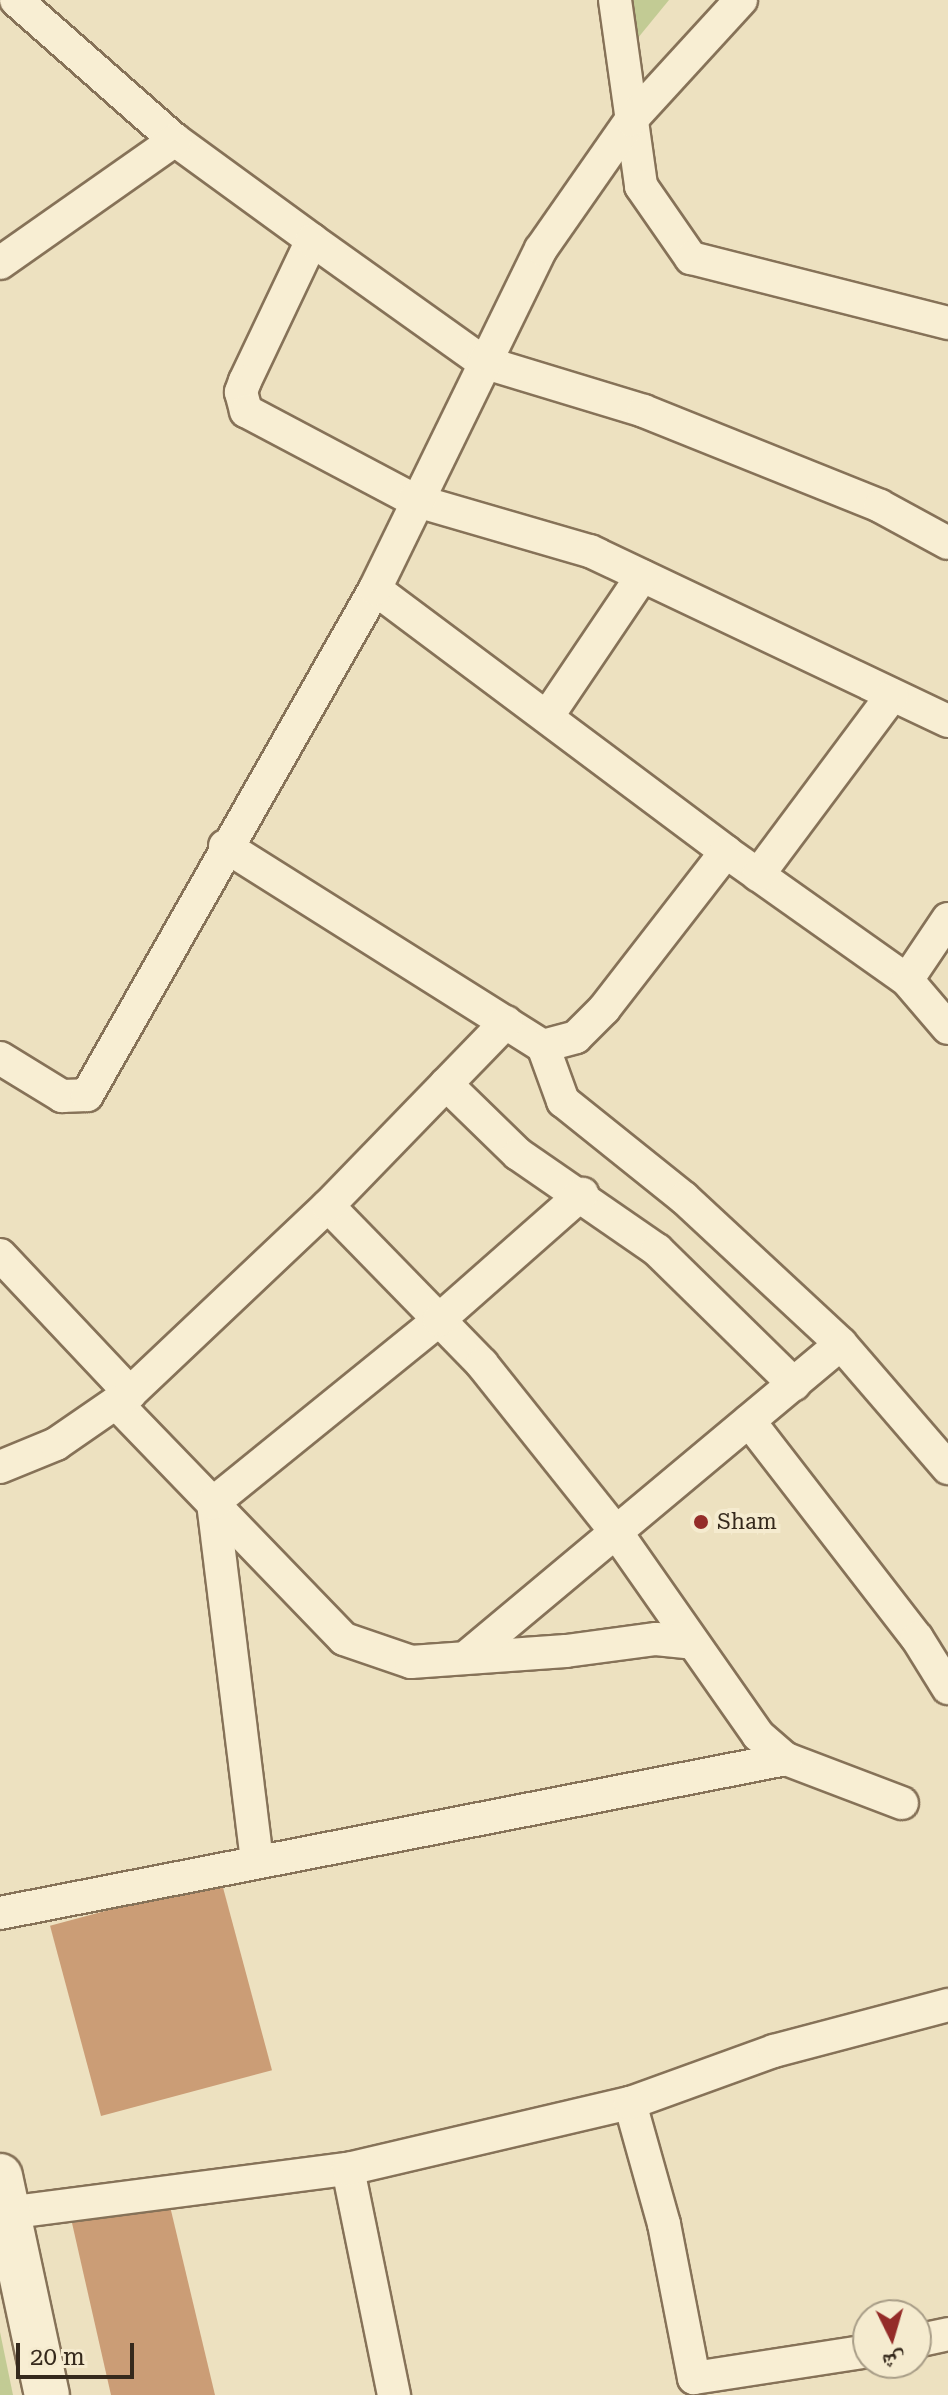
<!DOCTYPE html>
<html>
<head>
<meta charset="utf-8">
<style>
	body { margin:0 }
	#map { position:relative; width:948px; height:2395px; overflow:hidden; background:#ede1c0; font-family:"Roboto Serif","Noto Naskh Arabic",serif }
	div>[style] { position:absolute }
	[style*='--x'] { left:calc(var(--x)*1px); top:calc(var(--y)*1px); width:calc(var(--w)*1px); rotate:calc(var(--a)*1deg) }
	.green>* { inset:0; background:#c2cb94 }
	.building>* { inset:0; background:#cb9d76; transform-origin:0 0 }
	.roads { filter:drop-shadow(2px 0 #867258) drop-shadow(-2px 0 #867258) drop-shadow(0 2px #867258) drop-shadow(0 -2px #867258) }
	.minor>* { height:32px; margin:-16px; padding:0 16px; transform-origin:16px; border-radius:16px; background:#f8eed3 }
	.secondary>* { height:44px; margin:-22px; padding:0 22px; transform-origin:22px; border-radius:22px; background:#f8eed3 }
	.dots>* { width:22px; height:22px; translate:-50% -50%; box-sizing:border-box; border:4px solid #f5ebcf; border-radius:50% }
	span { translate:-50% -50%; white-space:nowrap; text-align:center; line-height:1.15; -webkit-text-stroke:8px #f5ebcf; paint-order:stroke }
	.poi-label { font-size:22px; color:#35291c }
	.left { translate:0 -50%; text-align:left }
	.north { position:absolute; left:852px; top:2299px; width:80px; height:80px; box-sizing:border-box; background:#f5ebcf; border:2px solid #a89d87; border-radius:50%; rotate:175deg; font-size:22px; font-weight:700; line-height:32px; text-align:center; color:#35291c }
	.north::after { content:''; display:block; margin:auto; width:28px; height:36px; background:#942c29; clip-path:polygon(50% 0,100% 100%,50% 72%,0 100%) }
	.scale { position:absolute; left:16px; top:2343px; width:118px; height:36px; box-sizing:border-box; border:4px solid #35291c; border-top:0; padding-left:10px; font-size:24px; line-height:28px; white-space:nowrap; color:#35291c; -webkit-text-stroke:6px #f5ebcf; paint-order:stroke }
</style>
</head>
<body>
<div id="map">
	<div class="green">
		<div style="clip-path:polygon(625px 0,669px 0,633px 44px)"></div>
		<div style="clip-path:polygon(0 2332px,13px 2395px,0 2395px)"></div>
	</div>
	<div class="building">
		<div style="left:221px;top:1880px;width:197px;height:177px;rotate:75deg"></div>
		<div style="clip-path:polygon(169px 2202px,215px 2395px,111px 2395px,72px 2223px)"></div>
	</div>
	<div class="roads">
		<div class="minor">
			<div style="--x:16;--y:0;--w:212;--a:41.4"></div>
			<div style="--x:175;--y:140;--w:170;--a:36.1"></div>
			<div style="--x:312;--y:240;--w:156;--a:115.4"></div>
			<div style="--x:245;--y:381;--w:12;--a:110"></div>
			<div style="--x:241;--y:392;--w:20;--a:75"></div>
			<div style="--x:246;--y:411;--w:190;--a:27.9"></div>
			<div style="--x:414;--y:500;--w:183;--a:16.2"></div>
			<div style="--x:590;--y:551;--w:396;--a:25.4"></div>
			<div style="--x:615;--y:0;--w:188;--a:82"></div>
			<div style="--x:641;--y:186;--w:88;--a:55.2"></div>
			<div style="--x:691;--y:258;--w:265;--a:14.2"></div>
			<div style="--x:312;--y:240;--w:210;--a:35.5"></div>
			<div style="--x:483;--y:362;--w:168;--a:16.9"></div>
			<div style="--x:644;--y:411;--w:254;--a:21.9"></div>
			<div style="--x:880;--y:506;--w:77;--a:28.6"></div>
			<div style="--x:0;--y:263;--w:214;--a:-35.1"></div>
			<div style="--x:375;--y:589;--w:439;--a:36.8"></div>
			<div style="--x:726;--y:852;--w:222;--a:35.3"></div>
			<div style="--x:547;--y:717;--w:170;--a:-56"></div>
			<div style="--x:225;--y:846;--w:376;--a:32.2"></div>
			<div style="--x:543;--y:1046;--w:34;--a:-15"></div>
			<div style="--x:576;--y:1037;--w:40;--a:-45"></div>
			<div style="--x:604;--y:1009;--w:199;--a:-52.2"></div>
			<div style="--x:758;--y:875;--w:224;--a:-53.3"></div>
			<div style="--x:948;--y:919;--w:73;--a:123.9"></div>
			<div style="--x:907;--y:980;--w:63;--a:49.5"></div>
			<div style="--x:543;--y:1046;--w:59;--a:70"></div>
			<div style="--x:563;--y:1101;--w:155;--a:38.7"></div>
			<div style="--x:684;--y:1198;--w:214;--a:42.9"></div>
			<div style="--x:841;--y:1344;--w:164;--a:49.2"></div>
			<div style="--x:0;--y:1058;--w:73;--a:31.5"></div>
			<div style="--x:62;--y:1096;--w:25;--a:-2"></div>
			<div style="--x:87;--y:1095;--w:582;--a:-60.35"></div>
			<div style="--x:375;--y:589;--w:378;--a:-64"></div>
			<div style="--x:541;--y:249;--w:157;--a:-55.1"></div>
			<div style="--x:631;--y:120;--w:163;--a:-47.5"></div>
			<div style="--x:446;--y:1084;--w:100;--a:44.2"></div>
			<div style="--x:518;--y:1154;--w:169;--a:34.6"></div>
			<div style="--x:657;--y:1250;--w:192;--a:44.4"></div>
			<div style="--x:328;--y:1206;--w:221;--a:45.7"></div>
			<div style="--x:482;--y:1364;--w:215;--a:51.4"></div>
			<div style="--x:616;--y:1532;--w:248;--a:55"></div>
			<div style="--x:758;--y:1735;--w:37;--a:41"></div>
			<div style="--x:786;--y:1759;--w:124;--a:20.8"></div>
			<div style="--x:0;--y:1255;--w:190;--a:46.7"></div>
			<div style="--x:116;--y:1403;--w:328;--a:46"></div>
			<div style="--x:344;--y:1639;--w:71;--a:18.9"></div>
			<div style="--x:411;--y:1662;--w:155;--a:-4.1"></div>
			<div style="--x:566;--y:1651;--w:91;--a:-7.6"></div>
			<div style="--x:656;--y:1639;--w:37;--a:6"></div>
			<div style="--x:749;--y:1421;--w:274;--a:52.3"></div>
			<div style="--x:917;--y:1638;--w:59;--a:58.2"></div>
			<div style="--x:0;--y:1467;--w:61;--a:-22.3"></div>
			<div style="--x:56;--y:1444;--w:90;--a:-34.6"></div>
			<div style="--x:130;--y:1393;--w:272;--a:-43.4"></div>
			<div style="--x:328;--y:1206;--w:256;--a:-45.9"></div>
			<div style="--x:470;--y:1654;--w:483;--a:-39.9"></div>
			<div style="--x:257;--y:1861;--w:361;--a:-97"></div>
			<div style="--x:213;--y:1503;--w:291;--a:-39"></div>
			<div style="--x:439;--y:1320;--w:191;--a:-41.4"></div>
			<div style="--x:0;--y:1913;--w:801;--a:-11.09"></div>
			<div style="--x:630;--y:2103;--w:126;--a:74.3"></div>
			<div style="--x:664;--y:2224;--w:157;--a:79"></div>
			<div style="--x:694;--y:2378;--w:176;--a:-8.8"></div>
			<div style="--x:348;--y:2169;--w:231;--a:78.5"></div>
			<div style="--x:7;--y:2213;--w:344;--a:-7.4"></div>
			<div style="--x:348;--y:2169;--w:290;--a:-13.2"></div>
			<div style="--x:630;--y:2103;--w:153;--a:-19.9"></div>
			<div style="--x:774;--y:2051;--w:180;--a:-14.8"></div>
			<div style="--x:916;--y:2341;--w:33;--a:-12"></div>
		</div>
		<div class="secondary">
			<div style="--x:0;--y:2176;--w:224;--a:77.9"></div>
		</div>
	</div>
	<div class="dots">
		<div style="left:701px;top:1522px;background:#942c29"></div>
	</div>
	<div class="poi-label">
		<span class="left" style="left:717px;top:1522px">Sham</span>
	</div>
	<div class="north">ش</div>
	<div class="scale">20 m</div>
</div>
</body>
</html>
